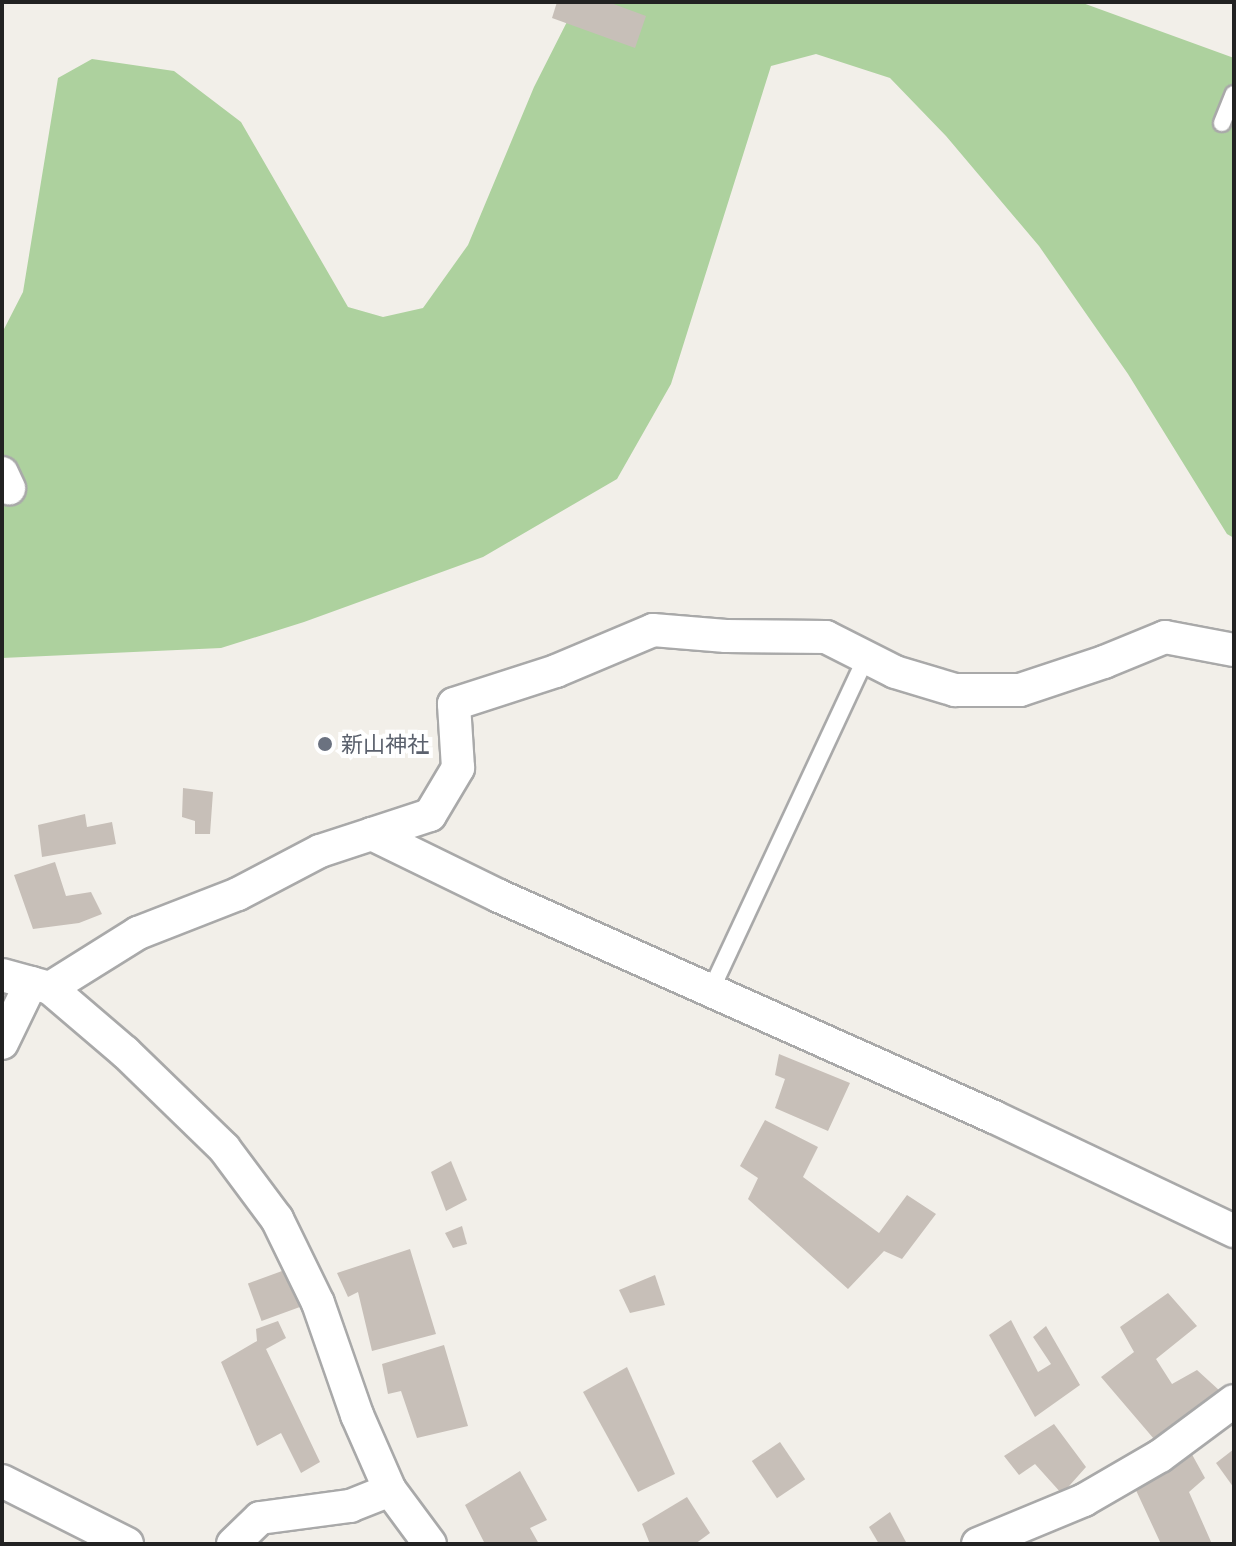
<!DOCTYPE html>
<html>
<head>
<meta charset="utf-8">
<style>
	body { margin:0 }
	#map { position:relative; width:1236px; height:1546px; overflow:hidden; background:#f2efe9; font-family:"Golos Text","Noto Sans JP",sans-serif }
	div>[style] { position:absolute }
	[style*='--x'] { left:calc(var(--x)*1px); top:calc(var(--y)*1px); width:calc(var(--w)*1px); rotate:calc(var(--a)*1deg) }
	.forest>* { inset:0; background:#add19e }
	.building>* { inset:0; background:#c7bfb8; transform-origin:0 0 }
	.roads { filter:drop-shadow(2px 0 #a9a9a9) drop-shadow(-2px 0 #a9a9a9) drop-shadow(0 2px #a9a9a9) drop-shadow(0 -2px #a9a9a9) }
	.service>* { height:16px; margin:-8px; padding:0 8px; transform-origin:8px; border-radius:8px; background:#fff }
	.minor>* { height:32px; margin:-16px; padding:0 16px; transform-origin:16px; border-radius:16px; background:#fff }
	.dots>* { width:22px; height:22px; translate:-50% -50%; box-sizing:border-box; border:4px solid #fff; border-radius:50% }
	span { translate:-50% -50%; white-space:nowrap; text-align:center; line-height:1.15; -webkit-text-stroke:8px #fff; paint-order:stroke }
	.worship-label { font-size:22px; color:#5b616d }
	.left { translate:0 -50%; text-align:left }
	.frame { position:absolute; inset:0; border:4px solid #222; pointer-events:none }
</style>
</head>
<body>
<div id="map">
	<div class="forest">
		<div style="clip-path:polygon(577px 2px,1080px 2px,1234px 58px,1234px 538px,1227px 534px,1128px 374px,1039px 246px,946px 136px,890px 78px,816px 54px,771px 66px,671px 384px,617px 479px,483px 557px,304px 622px,221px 648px,2px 658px,2px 333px,23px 292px,58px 78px,92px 59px,174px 71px,241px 122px,348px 307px,383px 317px,423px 308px,468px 245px,534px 87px)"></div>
	</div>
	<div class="building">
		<div style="clip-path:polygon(557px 2px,608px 2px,646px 16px,635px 48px,552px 18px)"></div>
		<div style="clip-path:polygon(183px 788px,213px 792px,210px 834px,195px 834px,195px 821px,182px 817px)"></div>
		<div style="clip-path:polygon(85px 814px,87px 827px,112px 822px,116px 844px,42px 857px,38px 825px)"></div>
		<div style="clip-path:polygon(55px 862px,66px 896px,91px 892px,102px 914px,79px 923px,33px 929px,14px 875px)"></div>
		<div style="clip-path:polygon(779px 1054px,850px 1083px,828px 1131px,775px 1108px,785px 1079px,775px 1075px)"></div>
		<div style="clip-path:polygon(765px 1120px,818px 1147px,803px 1177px,879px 1233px,907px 1195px,936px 1214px,902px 1259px,884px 1251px,848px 1289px,748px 1199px,758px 1178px,740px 1166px)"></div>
		<div style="clip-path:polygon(451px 1161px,467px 1200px,446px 1211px,431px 1172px)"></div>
		<div style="clip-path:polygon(462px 1226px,467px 1244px,453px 1248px,445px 1233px)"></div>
		<div style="clip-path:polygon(410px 1249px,436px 1334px,372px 1351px,358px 1292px,348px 1297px,337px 1273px)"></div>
		<div style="left:293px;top:1267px;width:40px;height:48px;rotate:70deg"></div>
		<div style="clip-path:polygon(655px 1275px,665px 1305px,630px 1313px,619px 1290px)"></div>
		<div style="clip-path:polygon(1168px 1293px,1197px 1326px,1156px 1359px,1172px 1384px,1197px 1370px,1220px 1391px,1154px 1439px,1101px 1377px,1134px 1352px,1120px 1327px)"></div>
		<div style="clip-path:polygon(1011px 1320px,1038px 1372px,1051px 1364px,1033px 1337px,1046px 1326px,1080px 1385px,1035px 1417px,989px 1335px)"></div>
		<div style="clip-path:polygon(278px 1321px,286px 1338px,266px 1349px,320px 1462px,301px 1473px,281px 1433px,257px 1446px,221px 1362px,257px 1341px,256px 1329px)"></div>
		<div style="clip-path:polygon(444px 1345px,468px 1426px,417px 1438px,401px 1391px,388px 1394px,382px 1364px)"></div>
		<div style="clip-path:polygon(627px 1367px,675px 1474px,638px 1492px,583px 1392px)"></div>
		<div style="clip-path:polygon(1054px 1424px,1086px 1467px,1062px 1494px,1035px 1464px,1019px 1475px,1004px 1456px)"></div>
		<div style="left:780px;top:1442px;width:45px;height:34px;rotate:56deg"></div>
		<div style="clip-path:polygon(1189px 1449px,1205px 1478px,1189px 1492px,1212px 1544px,1161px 1544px,1134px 1486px)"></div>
		<div style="clip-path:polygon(1234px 1449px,1234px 1488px,1216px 1463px)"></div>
		<div style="clip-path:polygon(520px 1471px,547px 1520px,530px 1528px,539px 1544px,485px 1544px,465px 1505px)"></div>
		<div style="clip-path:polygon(687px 1497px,710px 1533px,695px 1544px,650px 1544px,642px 1524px)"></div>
		<div style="clip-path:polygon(890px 1512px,907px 1544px,879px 1544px,869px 1527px)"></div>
	</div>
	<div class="roads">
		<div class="service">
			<div style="--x:1222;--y:123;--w:31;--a:-68"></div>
			<div style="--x:711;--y:990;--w:366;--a:-65"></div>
		</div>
		<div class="minor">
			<div style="--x:2;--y:473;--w:17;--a:65"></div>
			<div style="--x:372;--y:834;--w:61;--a:-18.1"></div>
			<div style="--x:430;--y:815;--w:55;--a:-59.2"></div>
			<div style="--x:458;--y:768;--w:64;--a:-93.6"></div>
			<div style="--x:454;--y:704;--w:107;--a:-17.9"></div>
			<div style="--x:556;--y:671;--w:105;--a:-22.9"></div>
			<div style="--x:653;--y:630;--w:73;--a:4.7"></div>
			<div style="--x:726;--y:636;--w:100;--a:0.6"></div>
			<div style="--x:826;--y:637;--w:77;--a:26.9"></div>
			<div style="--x:895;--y:672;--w:63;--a:16.7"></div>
			<div style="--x:955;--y:690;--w:65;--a:0"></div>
			<div style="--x:1020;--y:690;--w:89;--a:-18.4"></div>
			<div style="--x:1104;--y:662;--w:66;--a:-22.3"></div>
			<div style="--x:1165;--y:637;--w:70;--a:10.7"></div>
			<div style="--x:2;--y:975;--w:50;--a:15.2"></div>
			<div style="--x:50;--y:988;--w:99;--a:40.5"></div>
			<div style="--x:125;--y:1052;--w:138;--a:44.1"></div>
			<div style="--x:224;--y:1148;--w:89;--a:53.3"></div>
			<div style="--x:277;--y:1219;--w:93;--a:64"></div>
			<div style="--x:318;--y:1303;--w:119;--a:70.8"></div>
			<div style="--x:357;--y:1415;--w:82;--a:66.3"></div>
			<div style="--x:390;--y:1490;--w:67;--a:53.5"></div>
			<div style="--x:50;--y:988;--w:104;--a:-32"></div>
			<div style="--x:138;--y:933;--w:107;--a:-21.3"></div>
			<div style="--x:238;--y:894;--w:93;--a:-27.7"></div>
			<div style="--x:320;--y:851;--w:55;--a:-18.1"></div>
			<div style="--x:372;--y:834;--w:141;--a:26"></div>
			<div style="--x:499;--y:896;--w:542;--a:24.06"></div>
			<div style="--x:994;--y:1117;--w:266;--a:25.4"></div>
			<div style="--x:2;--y:1043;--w:67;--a:-64.2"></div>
			<div style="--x:2;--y:1481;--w:140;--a:26.7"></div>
			<div style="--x:233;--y:1544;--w:37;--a:-44"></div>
			<div style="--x:260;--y:1518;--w:91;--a:-7.6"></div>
			<div style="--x:350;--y:1506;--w:43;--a:-21.8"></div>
			<div style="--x:978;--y:1544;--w:115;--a:-22.5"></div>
			<div style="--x:1084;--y:1500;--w:88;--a:-30.1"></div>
			<div style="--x:1160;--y:1456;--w:92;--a:-36.6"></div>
		</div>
	</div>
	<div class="dots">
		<div style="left:325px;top:744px;background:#6b7280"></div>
	</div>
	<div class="worship-label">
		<span class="left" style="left:341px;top:744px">新山神社</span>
	</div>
	<div class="frame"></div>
</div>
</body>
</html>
